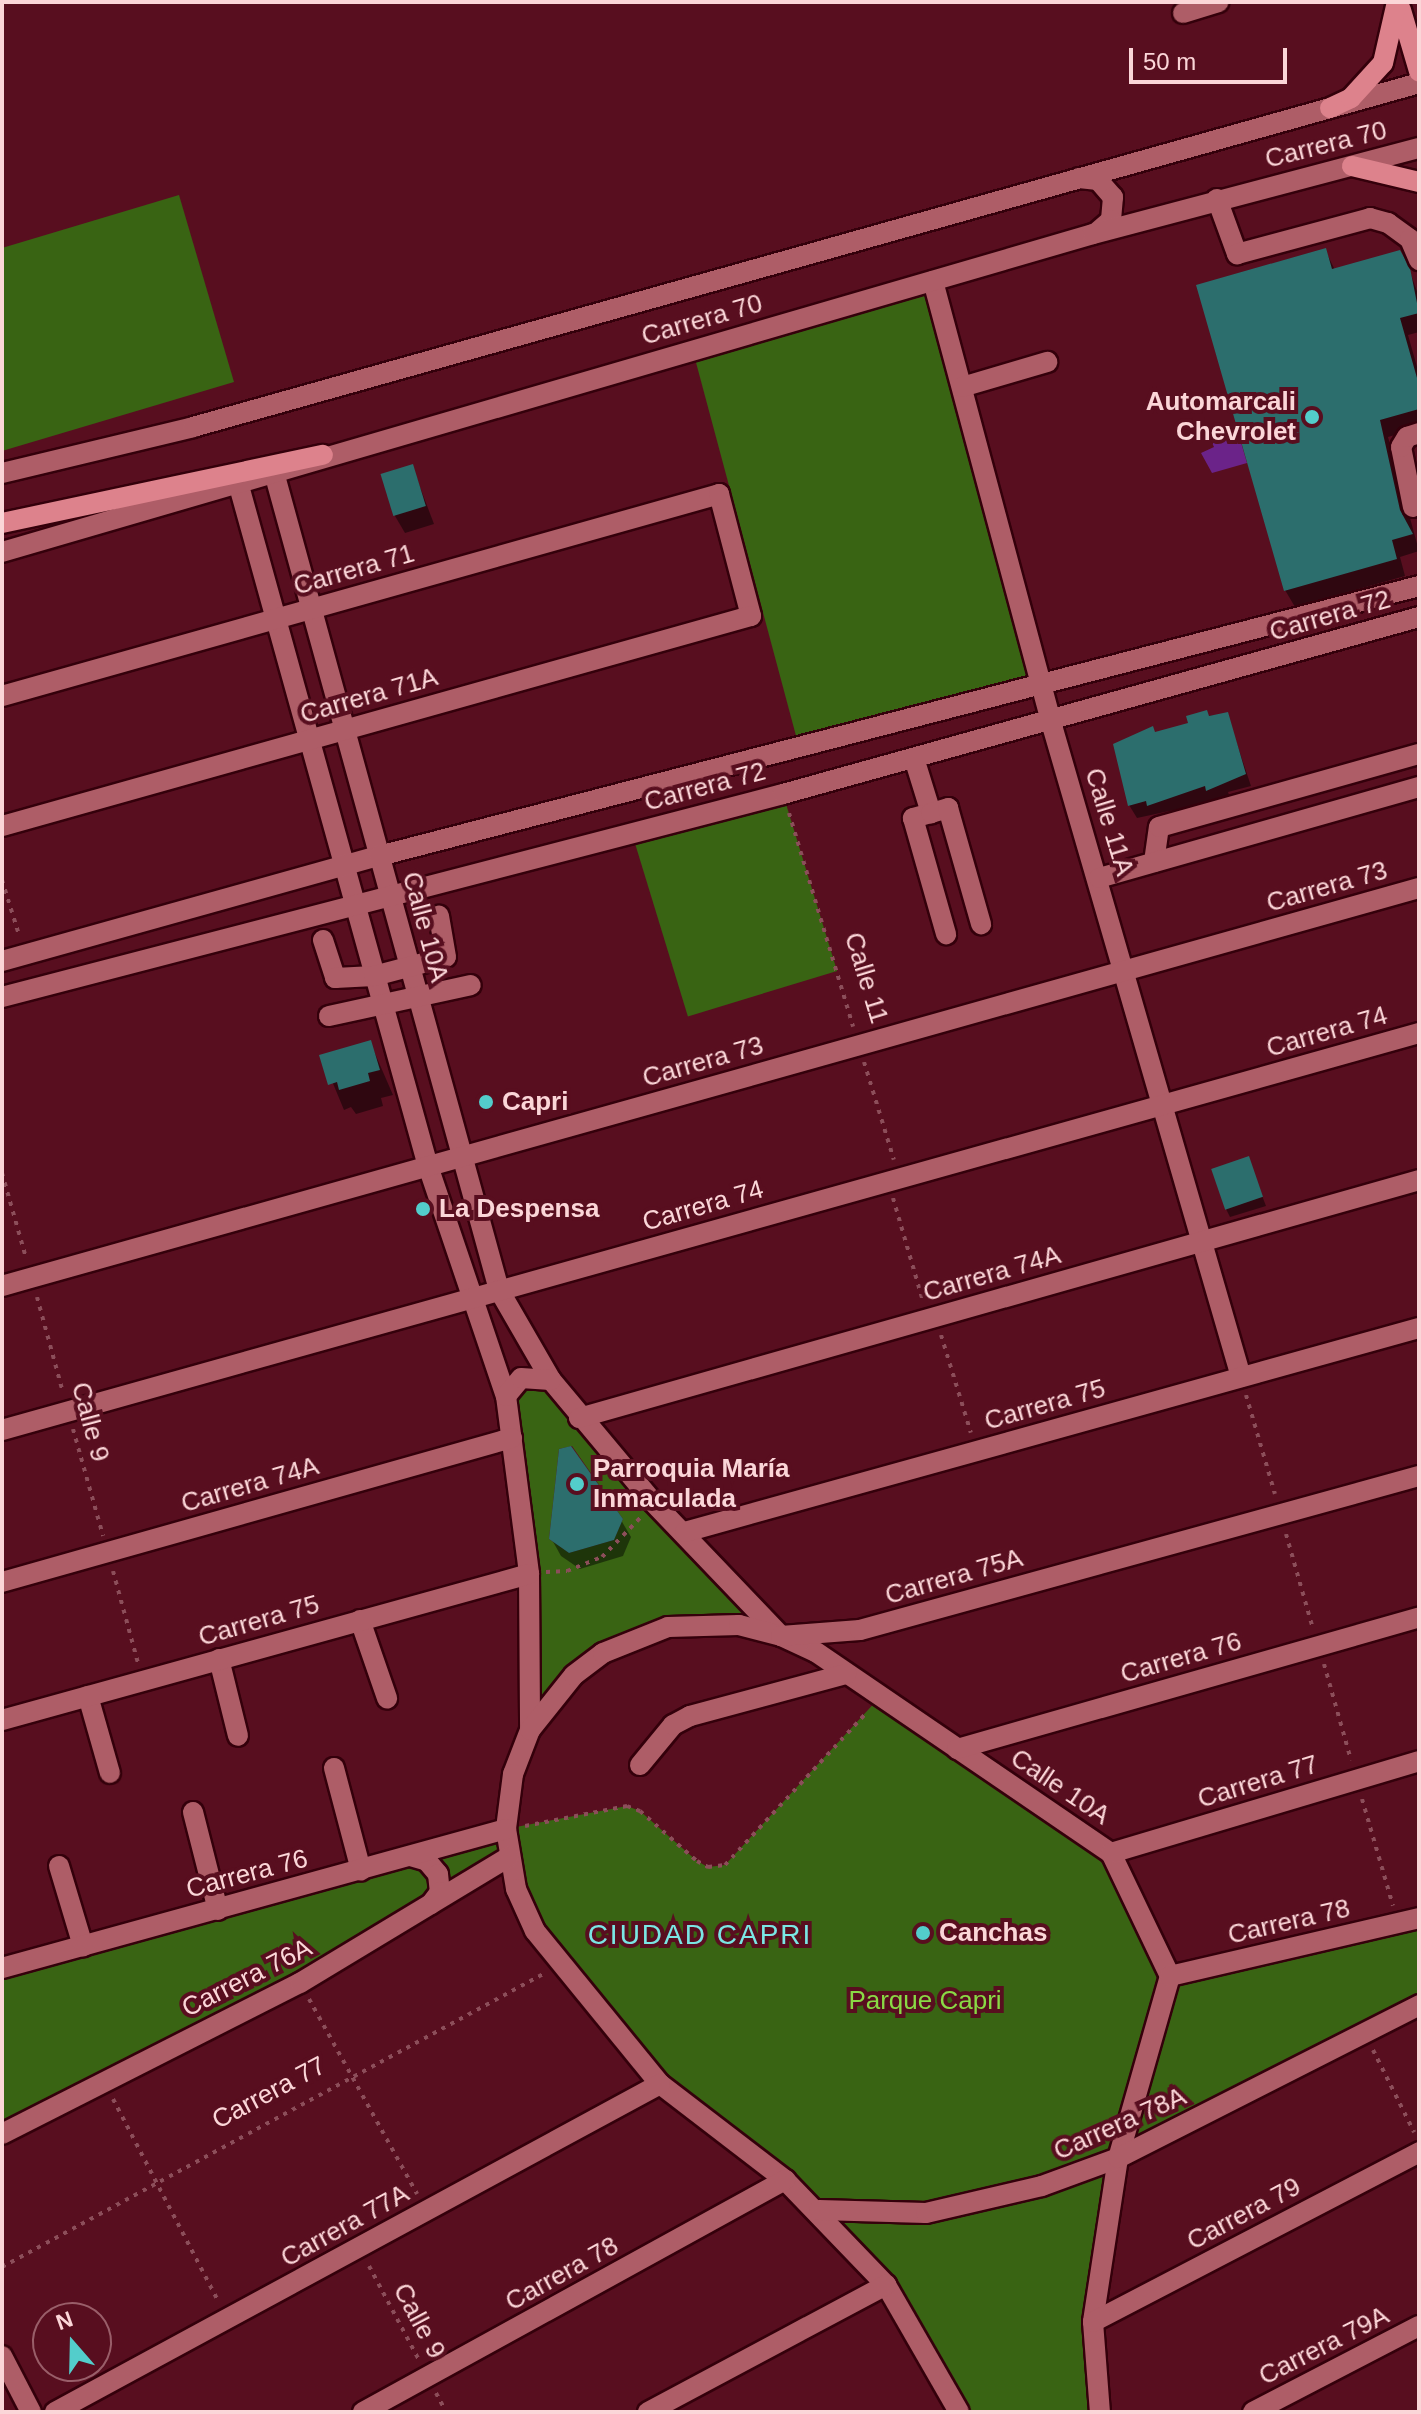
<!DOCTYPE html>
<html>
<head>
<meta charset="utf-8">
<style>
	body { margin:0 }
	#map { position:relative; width:1421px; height:2414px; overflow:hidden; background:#580e1f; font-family:Helvetica,sans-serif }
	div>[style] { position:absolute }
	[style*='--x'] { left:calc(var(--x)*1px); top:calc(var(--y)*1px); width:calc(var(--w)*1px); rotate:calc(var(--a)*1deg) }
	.green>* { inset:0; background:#396413; transform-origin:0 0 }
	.water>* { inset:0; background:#6b2389 }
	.shadow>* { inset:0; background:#0007 }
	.building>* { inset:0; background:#2c6e6d; transform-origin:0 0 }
	.path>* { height:4px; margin-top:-2px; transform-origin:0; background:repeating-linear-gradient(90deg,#8c4e5a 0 4px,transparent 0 10px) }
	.roads { filter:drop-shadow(2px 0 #34000b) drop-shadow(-2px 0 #34000b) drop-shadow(0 2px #34000b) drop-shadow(0 -2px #34000b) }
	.minor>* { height:20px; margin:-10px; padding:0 10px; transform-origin:10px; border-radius:10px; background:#ae5d67 }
	.major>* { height:20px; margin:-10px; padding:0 10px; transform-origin:10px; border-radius:10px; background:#dd828c }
	.dots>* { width:22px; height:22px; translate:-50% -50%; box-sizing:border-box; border:4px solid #580e1f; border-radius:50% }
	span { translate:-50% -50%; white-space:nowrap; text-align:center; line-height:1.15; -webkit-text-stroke:8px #580e1f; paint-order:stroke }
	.street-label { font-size:26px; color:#fbd6d8 }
	.poi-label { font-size:26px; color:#fbd6d8; font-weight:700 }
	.right { translate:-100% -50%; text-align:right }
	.left { translate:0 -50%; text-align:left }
	.park-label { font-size:26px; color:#89d945 }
	.neighbourhood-label { font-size:28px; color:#7ae6e4; letter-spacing:2px }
	.frame { position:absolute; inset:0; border:4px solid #fbd6d8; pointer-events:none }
	.north { position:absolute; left:32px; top:2302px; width:80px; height:80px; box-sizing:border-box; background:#580e1f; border:2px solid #995e69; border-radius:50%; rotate:340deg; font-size:22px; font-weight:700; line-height:32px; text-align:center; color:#fbd6d8 }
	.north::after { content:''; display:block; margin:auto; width:28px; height:36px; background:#53cdcb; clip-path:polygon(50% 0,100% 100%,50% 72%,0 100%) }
	.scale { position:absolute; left:1129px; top:48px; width:158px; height:36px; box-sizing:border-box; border:4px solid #fbd6d8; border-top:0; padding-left:10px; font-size:24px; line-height:28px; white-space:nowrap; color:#fbd6d8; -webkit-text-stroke:6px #580e1f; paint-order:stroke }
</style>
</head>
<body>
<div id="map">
	<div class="green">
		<div style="clip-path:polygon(179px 195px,234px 382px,2px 451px,2px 248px)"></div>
		<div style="left:933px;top:281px;width:419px;height:250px;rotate:75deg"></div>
		<div style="left:783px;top:794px;width:185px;height:156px;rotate:73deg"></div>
		<div style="clip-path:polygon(evenodd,536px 1375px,781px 1636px,704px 1623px,603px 1653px,530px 1730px,509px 1389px,536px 1375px,572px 1446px,623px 1519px,614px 1540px,569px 1553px,549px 1539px,559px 1449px,572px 1446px)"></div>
		<div style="clip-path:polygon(879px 1698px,1111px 1853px,1170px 1975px,1419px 1918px,1419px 2005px,1118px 2158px,1093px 2322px,1100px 2412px,959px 2412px,886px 2285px,819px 2210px,660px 2084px,561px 1964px,509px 1857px,300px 1983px,2px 2134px,2px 1968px,506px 1829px,627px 1806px,640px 1811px,697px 1861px,708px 1867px,725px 1865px)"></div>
	</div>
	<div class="water">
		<div style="clip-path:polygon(1236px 425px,1247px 463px,1212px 473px,1201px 453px,1214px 447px,1207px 432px)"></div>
	</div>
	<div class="shadow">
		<div style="clip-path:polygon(1325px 250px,1335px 270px,1409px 269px,1419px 297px,1419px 332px,1408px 335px,1419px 374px,1419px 428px,1388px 437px,1419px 551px,1400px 557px,1405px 576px,1295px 607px,1285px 590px)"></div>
		<div style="clip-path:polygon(412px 466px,434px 524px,405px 533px,395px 516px)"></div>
		<div style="clip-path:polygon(1227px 714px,1251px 786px,1228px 792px,1230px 798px,1137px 818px,1129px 805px,1155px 734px,1191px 724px,1189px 718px)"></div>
		<div style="clip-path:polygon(370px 1042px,393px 1095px,381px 1098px,383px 1106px,356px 1114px,351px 1107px,344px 1110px,322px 1057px)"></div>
		<div style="clip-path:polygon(1248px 1159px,1266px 1206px,1230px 1217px,1226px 1209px)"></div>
		<div style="clip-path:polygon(621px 1520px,631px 1537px,623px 1556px,580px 1569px,561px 1556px,551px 1538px)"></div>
	</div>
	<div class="building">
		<div style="clip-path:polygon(1326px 248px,1332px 269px,1400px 250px,1410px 268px,1419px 313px,1400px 318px,1419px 385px,1419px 409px,1380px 420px,1400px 510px,1413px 534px,1392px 540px,1397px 559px,1284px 591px,1196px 285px)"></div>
		<div style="left:413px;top:464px;width:44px;height:34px;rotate:73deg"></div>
		<div style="clip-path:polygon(1207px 710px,1209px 716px,1228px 712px,1246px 774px,1206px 791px,1205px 786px,1147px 806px,1146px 801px,1128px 806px,1113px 744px,1153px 726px,1155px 732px,1188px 723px,1186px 716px)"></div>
		<div style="clip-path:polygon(371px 1040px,380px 1070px,368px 1073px,370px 1081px,339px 1090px,337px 1082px,328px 1085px,319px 1055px)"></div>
		<div style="left:1249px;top:1156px;width:43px;height:40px;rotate:71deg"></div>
		<div style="clip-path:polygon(571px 1446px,623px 1519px,614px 1540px,569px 1553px,549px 1539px,559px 1449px)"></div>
	</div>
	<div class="path">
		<div style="--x:789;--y:813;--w:223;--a:73.3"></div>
		<div style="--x:2;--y:880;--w:58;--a:72.8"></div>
		<div style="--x:864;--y:1062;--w:102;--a:73"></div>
		<div style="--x:2;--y:1173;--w:88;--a:74.2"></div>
		<div style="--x:893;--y:1198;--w:107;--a:73.8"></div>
		<div style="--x:37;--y:1297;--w:99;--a:74.8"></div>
		<div style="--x:941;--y:1335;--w:102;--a:73"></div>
		<div style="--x:1246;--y:1395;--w:103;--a:73.7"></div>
		<div style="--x:73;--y:1429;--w:111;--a:74.3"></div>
		<div style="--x:1286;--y:1534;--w:99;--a:74.1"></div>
		<div style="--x:113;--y:1571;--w:95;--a:74.8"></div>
		<div style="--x:546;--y:1572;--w:21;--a:-3"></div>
		<div style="--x:567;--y:1571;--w:38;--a:-22"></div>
		<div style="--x:602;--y:1557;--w:56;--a:-45.7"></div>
		<div style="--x:1324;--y:1664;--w:100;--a:74.3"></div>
		<div style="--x:1362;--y:1799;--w:111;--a:73.8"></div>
		<div style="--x:525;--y:1826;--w:104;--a:-11.1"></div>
		<div style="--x:627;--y:1806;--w:14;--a:21"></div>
		<div style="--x:640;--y:1811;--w:76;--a:41.3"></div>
		<div style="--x:697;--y:1861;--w:13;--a:29"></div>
		<div style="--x:708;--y:1867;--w:17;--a:-7"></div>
		<div style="--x:725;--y:1865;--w:209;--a:-47.1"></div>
		<div style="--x:309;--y:1999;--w:223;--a:61"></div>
		<div style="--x:1373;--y:2050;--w:92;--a:63.4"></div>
		<div style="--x:113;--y:2099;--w:228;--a:62.5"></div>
		<div style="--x:369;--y:2266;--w:106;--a:62"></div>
		<div style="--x:2;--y:2267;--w:617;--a:-28.43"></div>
		<div style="--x:436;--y:2393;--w:21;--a:62"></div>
	</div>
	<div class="roads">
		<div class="minor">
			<div style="--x:1183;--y:13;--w:37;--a:-17"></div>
			<div style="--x:1079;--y:178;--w:19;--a:6"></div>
			<div style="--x:1098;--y:180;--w:23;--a:49"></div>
			<div style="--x:1113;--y:197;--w:23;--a:95"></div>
			<div style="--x:1111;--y:220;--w:18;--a:139"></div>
			<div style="--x:1217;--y:199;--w:59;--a:70"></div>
			<div style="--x:1237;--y:254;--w:138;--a:-15.1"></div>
			<div style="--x:1370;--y:218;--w:19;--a:16"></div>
			<div style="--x:1388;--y:223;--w:27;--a:36"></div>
			<div style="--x:1410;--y:239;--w:23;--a:67"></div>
			<div style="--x:933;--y:281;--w:457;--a:75"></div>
			<div style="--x:1051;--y:722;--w:682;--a:73.82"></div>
			<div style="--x:962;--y:387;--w:89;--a:-16.4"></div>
			<div style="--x:2;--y:473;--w:196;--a:-13.5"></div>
			<div style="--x:193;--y:427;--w:1273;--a:-15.67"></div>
			<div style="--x:275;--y:476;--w:844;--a:74.61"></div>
			<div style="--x:499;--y:1290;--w:104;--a:60"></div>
			<div style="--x:551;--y:1380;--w:158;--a:50.1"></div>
			<div style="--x:652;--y:1501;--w:187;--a:46.3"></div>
			<div style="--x:781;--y:1636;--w:38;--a:25"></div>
			<div style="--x:816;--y:1652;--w:357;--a:34.3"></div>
			<div style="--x:1111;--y:1853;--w:136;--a:64.4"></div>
			<div style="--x:1170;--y:1976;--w:189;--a:105.9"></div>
			<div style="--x:1118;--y:2158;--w:166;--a:98.7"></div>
			<div style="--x:1093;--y:2322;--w:90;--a:85.6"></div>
			<div style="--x:239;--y:486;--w:706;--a:74.47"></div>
			<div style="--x:428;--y:1166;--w:243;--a:71.3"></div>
			<div style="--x:506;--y:1396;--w:179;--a:82.6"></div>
			<div style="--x:529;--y:1574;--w:156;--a:89.6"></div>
			<div style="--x:530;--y:1730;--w:47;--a:111.1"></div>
			<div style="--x:513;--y:1774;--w:55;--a:97.3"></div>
			<div style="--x:506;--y:1829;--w:61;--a:80.5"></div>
			<div style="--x:516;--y:1889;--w:46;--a:65.7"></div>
			<div style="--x:535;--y:1931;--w:198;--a:50.8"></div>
			<div style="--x:660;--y:2084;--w:158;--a:37.5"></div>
			<div style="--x:785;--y:2180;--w:146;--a:46.1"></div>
			<div style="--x:886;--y:2285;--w:146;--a:60.1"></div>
			<div style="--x:1413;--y:507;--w:61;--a:-101.3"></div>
			<div style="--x:1401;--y:447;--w:12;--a:-59"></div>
			<div style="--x:1407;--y:437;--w:13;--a:-18"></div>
			<div style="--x:2;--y:552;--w:1136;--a:-16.25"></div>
			<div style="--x:1093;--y:234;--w:337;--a:-14.8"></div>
			<div style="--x:2;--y:696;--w:745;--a:-15.73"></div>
			<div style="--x:719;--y:494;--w:126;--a:75.3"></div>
			<div style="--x:751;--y:616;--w:778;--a:164.34"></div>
			<div style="--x:914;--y:758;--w:58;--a:72.8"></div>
			<div style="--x:931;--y:813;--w:19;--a:164"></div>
			<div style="--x:913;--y:818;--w:121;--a:74.1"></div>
			<div style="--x:931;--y:813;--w:18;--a:-16"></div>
			<div style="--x:948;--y:808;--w:121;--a:74.1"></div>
			<div style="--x:1154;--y:862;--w:35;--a:-82"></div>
			<div style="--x:1159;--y:827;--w:270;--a:-15.7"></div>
			<div style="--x:1099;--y:878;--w:333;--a:-15.9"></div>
			<div style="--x:323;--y:940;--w:40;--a:72"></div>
			<div style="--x:335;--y:978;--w:39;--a:-3"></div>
			<div style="--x:374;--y:976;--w:74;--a:-14.8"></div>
			<div style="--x:446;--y:957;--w:42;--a:-99.7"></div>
			<div style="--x:2;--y:961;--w:391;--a:-15.6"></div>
			<div style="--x:379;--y:856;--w:1074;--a:-14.55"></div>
			<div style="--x:2;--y:997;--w:807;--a:-14.57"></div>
			<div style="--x:783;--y:794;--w:660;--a:-15.55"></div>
			<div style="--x:329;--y:1016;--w:145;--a:-12.3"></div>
			<div style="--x:2;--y:1286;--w:1472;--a:-15.69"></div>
			<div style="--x:506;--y:1396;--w:23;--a:-50"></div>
			<div style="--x:521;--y:1378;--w:30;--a:4"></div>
			<div style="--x:579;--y:1418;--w:873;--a:-15.82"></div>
			<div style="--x:2;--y:1430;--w:1472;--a:-15.65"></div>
			<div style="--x:685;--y:1532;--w:762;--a:-15.53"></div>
			<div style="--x:2;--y:1582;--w:530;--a:-15.77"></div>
			<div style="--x:360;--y:1620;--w:83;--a:70.9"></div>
			<div style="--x:219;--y:1659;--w:79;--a:76.1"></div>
			<div style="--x:88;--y:1696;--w:80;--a:74.1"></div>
			<div style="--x:2;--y:1720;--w:547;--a:-15.48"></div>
			<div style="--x:530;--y:1730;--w:70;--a:-51.3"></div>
			<div style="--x:574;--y:1675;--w:36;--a:-37"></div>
			<div style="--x:603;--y:1653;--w:70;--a:-21.8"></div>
			<div style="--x:668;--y:1627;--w:71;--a:-1.6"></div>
			<div style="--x:739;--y:1625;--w:43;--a:14.7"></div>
			<div style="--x:781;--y:1636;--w:79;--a:-4.3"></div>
			<div style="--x:860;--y:1630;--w:580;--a:-15.4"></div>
			<div style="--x:957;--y:1749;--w:480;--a:-15.9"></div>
			<div style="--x:640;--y:1765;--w:52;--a:-50.5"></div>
			<div style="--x:673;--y:1725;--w:19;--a:-28"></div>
			<div style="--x:690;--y:1716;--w:162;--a:-15.1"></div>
			<div style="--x:334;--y:1768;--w:106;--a:75.2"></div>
			<div style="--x:193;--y:1812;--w:101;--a:75.7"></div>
			<div style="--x:1111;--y:1853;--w:321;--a:-16.6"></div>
			<div style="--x:410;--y:1856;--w:18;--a:16"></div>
			<div style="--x:427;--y:1861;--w:17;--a:50"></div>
			<div style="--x:438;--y:1874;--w:18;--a:84"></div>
			<div style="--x:440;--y:1892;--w:15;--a:127"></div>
			<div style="--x:59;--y:1866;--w:84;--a:73.3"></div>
			<div style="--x:2;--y:1968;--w:523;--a:-15.42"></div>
			<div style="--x:1170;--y:1976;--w:256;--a:-13.1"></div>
			<div style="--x:2;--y:2134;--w:334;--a:-26.9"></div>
			<div style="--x:300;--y:1983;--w:244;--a:-31.1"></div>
			<div style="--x:819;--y:2210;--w:107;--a:1.6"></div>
			<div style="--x:926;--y:2213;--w:119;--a:-13.1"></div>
			<div style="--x:1042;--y:2186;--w:81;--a:-20.2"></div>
			<div style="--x:1118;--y:2158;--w:338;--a:-26.9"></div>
			<div style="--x:1093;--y:2322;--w:368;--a:-27.5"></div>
			<div style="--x:2;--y:2356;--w:63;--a:62.6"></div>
			<div style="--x:55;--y:2412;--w:688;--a:-28.46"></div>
			<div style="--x:363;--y:2412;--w:482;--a:-28.8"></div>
			<div style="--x:648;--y:2412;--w:270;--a:-28.1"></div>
			<div style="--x:1253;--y:2412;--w:187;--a:-27.4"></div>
		</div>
		<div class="major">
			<div style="--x:1401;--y:10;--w:64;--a:73.6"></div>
			<div style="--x:1330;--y:108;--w:23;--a:-25"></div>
			<div style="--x:1351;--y:98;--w:47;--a:-47.6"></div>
			<div style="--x:1383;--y:63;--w:63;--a:-77.1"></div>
			<div style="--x:1352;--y:166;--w:69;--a:13.4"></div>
			<div style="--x:2;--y:523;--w:328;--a:-12"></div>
		</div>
	</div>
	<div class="dots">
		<div style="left:1312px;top:417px;background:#53cdcb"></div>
		<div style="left:486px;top:1102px;background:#53cdcb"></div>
		<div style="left:423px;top:1209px;background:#53cdcb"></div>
		<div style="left:577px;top:1484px;background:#53cdcb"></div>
		<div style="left:923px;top:1933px;background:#53cdcb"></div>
	</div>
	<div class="street-label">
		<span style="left:1326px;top:145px;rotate:-14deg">Carrera 70</span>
		<span style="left:702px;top:320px;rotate:-16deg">Carrera 70</span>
		<span style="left:354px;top:570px;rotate:-16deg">Carrera 71</span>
		<span style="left:1330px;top:616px;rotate:-16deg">Carrera 72</span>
		<span style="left:369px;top:696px;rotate:-16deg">Carrera 71A</span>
		<span style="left:705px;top:787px;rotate:-15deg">Carrera 72</span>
		<span style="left:1109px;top:822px;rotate:73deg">Calle 11A</span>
		<span style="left:1327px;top:887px;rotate:-16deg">Carrera 73</span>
		<span style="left:425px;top:927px;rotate:75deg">Calle 10A</span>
		<span style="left:866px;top:978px;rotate:73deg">Calle 11</span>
		<span style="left:1327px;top:1032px;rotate:-16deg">Carrera 74</span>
		<span style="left:703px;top:1062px;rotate:-16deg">Carrera 73</span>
		<span style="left:703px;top:1206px;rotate:-16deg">Carrera 74</span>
		<span style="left:992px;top:1274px;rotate:-16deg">Carrera 74A</span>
		<span style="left:1045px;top:1405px;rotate:-16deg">Carrera 75</span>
		<span style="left:90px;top:1422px;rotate:75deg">Calle 9</span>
		<span style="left:250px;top:1485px;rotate:-16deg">Carrera 74A</span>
		<span style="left:954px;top:1577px;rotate:-16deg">Carrera 75A</span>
		<span style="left:259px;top:1621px;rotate:-16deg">Carrera 75</span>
		<span style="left:1181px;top:1658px;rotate:-16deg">Carrera 76</span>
		<span style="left:1258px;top:1782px;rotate:-17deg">Carrera 77</span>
		<span style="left:1060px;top:1787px;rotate:34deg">Calle 10A</span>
		<span style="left:247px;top:1874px;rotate:-15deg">Carrera 76</span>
		<span style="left:1289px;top:1922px;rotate:-13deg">Carrera 78</span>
		<span style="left:247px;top:1978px;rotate:-27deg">Carrera 76A</span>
		<span style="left:269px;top:2093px;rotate:-28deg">Carrera 77</span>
		<span style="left:1120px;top:2124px;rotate:-24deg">Carrera 78A</span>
		<span style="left:1244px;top:2214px;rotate:-28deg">Carrera 79</span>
		<span style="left:345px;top:2226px;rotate:-29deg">Carrera 77A</span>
		<span style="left:562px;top:2274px;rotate:-29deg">Carrera 78</span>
		<span style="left:419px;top:2321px;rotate:62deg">Calle 9</span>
		<span style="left:1324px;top:2346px;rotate:-27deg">Carrera 79A</span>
	</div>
	<div class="poi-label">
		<span class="right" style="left:1296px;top:417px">Automarcali<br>Chevrolet</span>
		<span class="left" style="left:502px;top:1102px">Capri</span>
		<span class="left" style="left:439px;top:1209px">La Despensa</span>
		<span class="left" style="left:593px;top:1484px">Parroquia María<br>Inmaculada</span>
		<span class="left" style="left:939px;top:1933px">Canchas</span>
	</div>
	<div class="park-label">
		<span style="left:925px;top:2001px">Parque Capri</span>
	</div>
	<div class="neighbourhood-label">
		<span style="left:700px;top:1935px">CIUDAD CAPRI</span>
	</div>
	<div class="frame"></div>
	<div class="north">N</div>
	<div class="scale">50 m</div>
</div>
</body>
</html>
